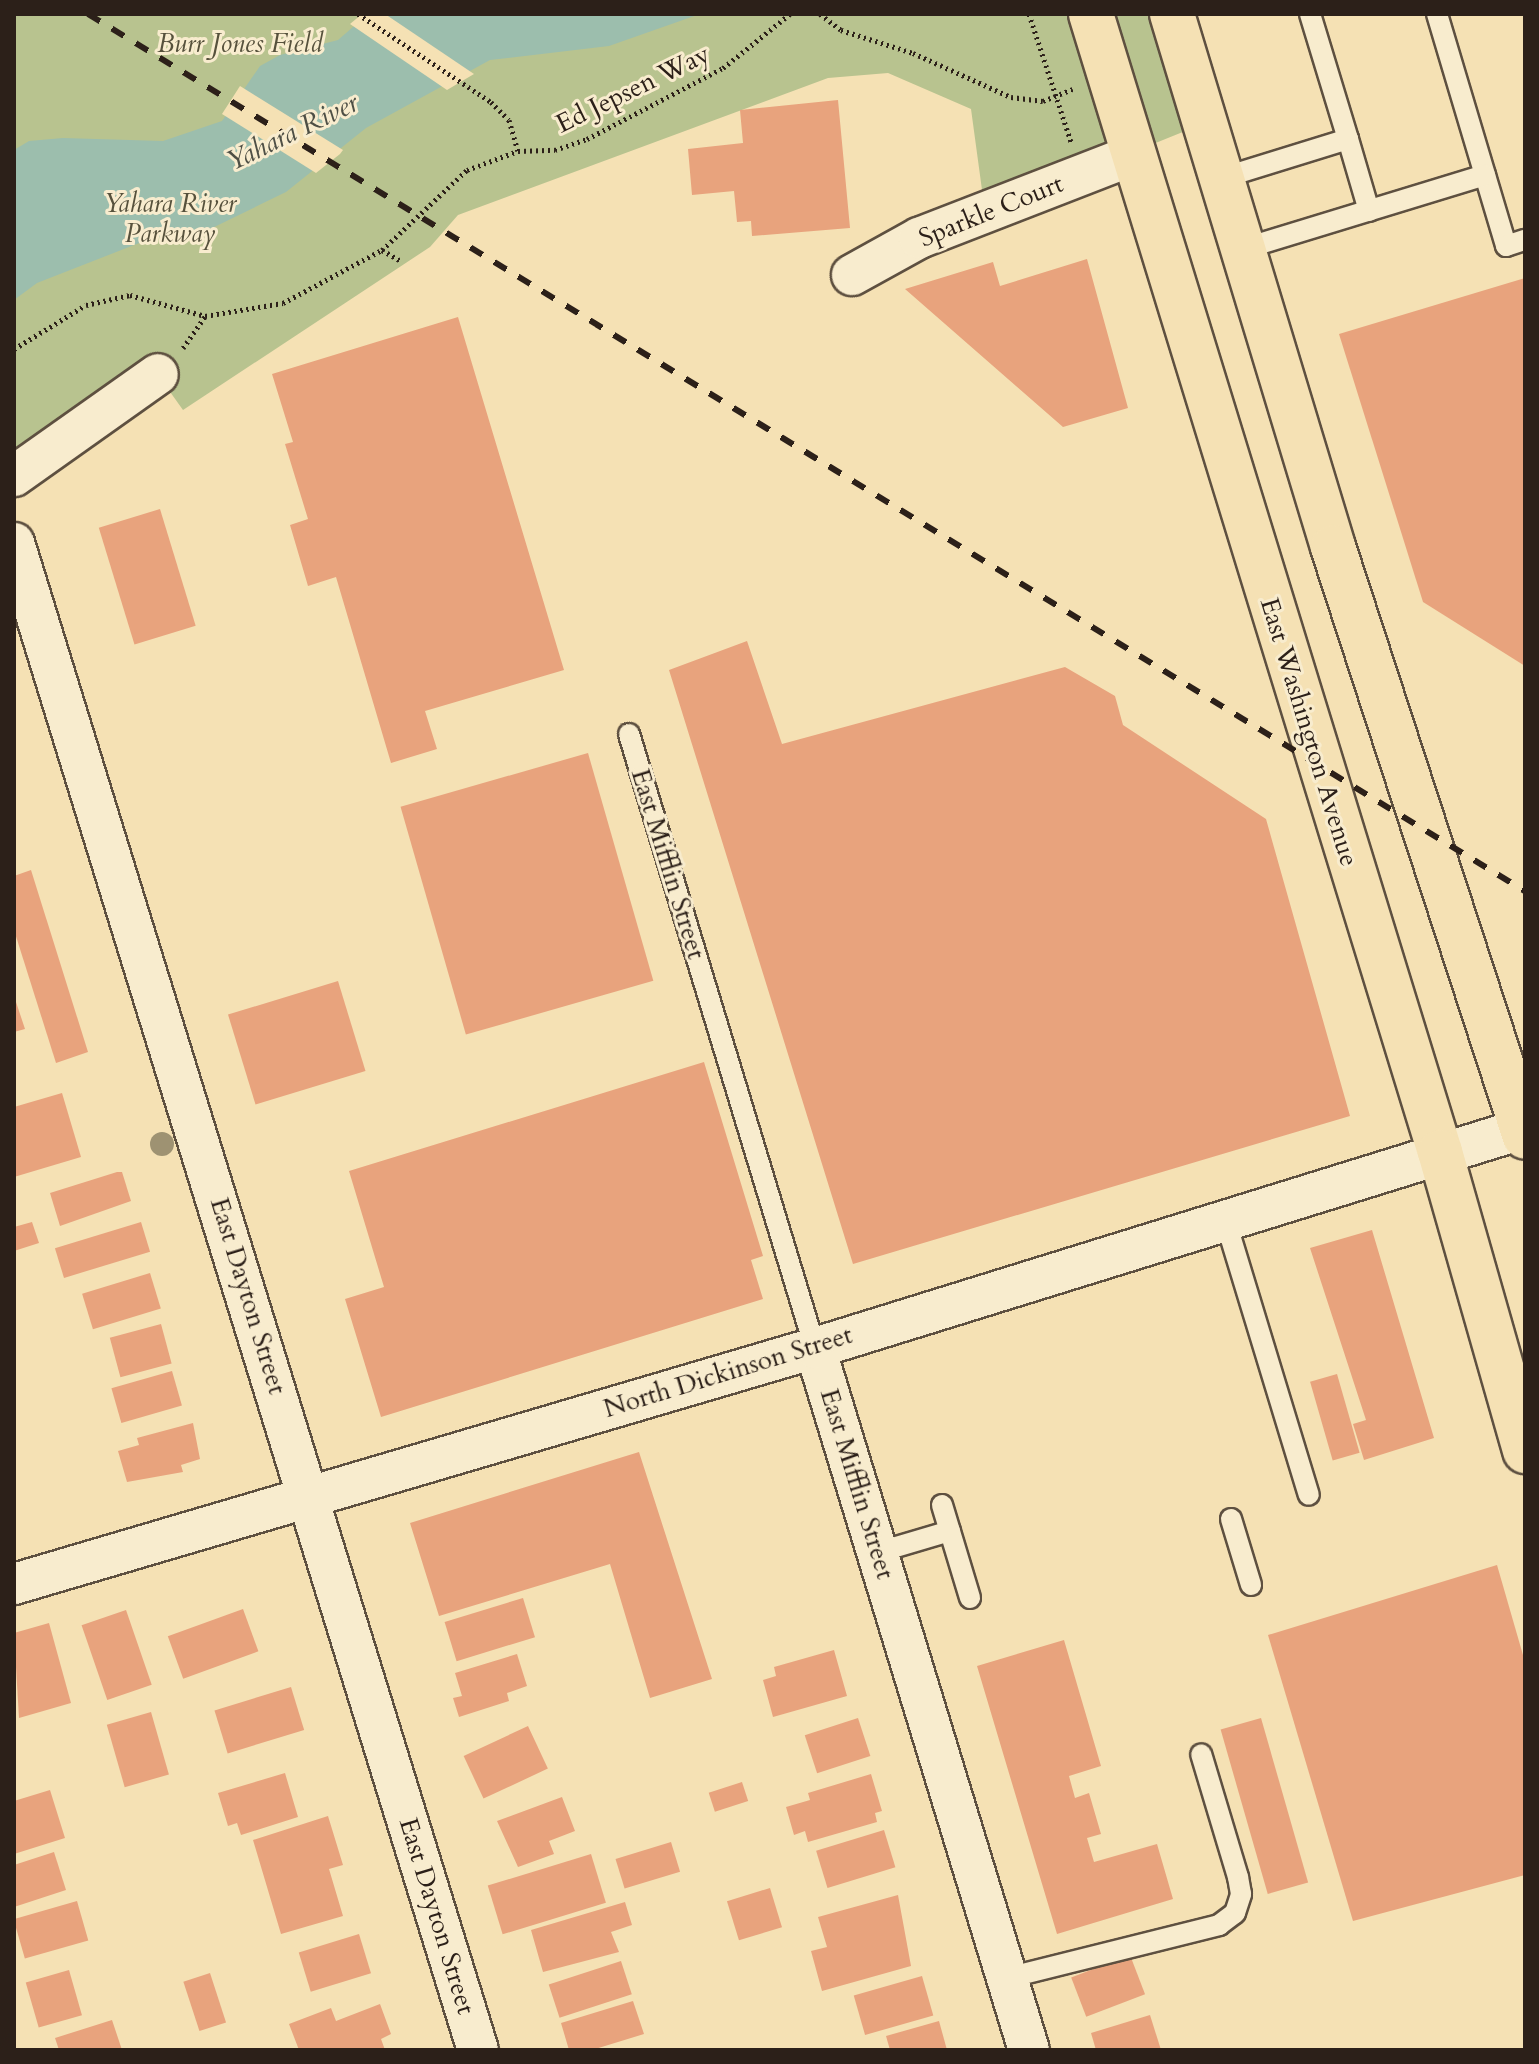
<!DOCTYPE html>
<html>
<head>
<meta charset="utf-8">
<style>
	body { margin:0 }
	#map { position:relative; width:1539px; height:2064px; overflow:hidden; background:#f5e1b4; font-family:Cardo,serif }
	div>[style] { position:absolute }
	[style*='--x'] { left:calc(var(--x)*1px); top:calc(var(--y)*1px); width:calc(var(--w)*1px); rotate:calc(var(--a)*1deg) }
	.green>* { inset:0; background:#b8c38f }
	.water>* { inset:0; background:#9cbead }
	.pier>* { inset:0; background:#f5e1b4 }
	.building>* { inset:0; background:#e8a37d; transform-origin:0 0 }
	.path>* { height:5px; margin-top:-2.5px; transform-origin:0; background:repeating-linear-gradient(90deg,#2c2019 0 2px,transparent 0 6px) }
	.roads { filter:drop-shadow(2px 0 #5e5040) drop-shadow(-2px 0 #5e5040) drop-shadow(0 2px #5e5040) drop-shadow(0 -2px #5e5040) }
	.lane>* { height:20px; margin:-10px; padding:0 10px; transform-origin:10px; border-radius:10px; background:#f8ecce }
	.street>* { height:40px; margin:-20px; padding:0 20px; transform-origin:20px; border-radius:20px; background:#f8ecce }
	.primary>* { height:44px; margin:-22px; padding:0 22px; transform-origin:22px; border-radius:22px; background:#f5e1b4 }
	.rail>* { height:6px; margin-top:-3px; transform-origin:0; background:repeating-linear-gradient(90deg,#2c2019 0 14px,transparent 0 28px) }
	.trees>* { width:24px; height:24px; margin:-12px; border-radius:50%; background:#9e9272 }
	span { translate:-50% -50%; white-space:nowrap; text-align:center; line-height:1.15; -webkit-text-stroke:6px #f8ecce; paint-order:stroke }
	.park-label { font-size:26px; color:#56513c; font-style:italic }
	.street-label { font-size:26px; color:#2c2019 }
	.water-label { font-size:28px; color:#4e4f45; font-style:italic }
	.frame { position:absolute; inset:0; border:16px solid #2c2019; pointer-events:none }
</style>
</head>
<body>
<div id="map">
	<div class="green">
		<div style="clip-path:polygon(14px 14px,1172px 14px,1205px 123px,985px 212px,971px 109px,888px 73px,828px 78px,458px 215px,430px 247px,183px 410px,158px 375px,14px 476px)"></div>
	</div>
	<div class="water">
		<div style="clip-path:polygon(368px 14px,700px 14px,609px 46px,490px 60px,366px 128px,286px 192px,206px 231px,152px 238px,37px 283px,14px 300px,14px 150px,29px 141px,63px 138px,163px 141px,222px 121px,260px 66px,280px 55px,338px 40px)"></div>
	</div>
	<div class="pier">
		<div style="clip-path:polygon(362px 14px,385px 14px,474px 74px,447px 90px,350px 24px)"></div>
		<div style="clip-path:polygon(240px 86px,343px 150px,340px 154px,316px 173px,222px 114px)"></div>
	</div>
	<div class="building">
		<div style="clip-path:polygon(838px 100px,850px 228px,752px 236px,751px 221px,737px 222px,734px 191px,692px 195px,688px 149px,743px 143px,740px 110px)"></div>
		<div style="clip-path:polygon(1087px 259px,1128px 408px,1063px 427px,905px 289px,993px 262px,1000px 286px)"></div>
		<div style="clip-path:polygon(1525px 278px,1525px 666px,1423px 602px,1339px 334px)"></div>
		<div style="clip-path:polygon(458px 317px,564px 670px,425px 711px,437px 749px,391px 763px,336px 577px,308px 586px,290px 525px,308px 519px,285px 444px,293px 442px,272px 374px)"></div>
		<div style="left:160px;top:509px;width:122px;height:64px;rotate:73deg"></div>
		<div style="clip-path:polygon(747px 641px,782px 744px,1065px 667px,1115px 696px,1123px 725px,1266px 819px,1350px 1116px,853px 1264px,669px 670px)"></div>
		<div style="left:588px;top:753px;width:237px;height:195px;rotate:74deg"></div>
		<div style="clip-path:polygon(31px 870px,88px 1052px,56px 1063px,14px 930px,14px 876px)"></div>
		<div style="left:338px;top:981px;width:94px;height:115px;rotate:73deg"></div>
		<div style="clip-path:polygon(14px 996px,25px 1029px,14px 1032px)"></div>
		<div style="clip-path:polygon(704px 1062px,763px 1256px,751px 1260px,763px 1299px,381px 1417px,345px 1299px,384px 1287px,349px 1171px)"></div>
		<div style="clip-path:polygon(62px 1093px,81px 1157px,14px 1177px,14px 1107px)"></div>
		<div style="clip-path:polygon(117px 1172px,122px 1172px,131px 1201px,60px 1226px,50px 1193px)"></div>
		<div style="clip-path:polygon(32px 1222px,39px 1243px,14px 1251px,14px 1227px)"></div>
		<div style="left:141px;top:1222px;width:31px;height:90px;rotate:73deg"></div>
		<div style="clip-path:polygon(1372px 1230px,1434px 1438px,1364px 1460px,1353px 1424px,1366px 1420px,1310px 1248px)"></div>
		<div style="left:150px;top:1273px;width:37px;height:71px;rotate:73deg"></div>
		<div style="left:161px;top:1324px;width:41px;height:53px;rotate:75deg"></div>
		<div style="left:172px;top:1371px;width:36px;height:63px;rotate:74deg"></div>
		<div style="left:1337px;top:1374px;width:82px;height:28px;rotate:74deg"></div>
		<div style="clip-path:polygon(193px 1423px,200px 1459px,181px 1465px,183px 1472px,127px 1482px,118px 1451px,139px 1445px,137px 1438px)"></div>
		<div style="clip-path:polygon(639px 1452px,712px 1679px,650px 1698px,610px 1564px,439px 1616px,410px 1523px)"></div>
		<div style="clip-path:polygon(1497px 1565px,1525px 1662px,1525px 1875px,1353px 1921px,1268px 1635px)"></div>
		<div style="left:523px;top:1598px;width:41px;height:82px;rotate:73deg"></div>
		<div style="left:243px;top:1609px;width:45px;height:80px;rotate:70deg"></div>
		<div style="left:126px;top:1610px;width:79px;height:47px;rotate:71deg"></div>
		<div style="clip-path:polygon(49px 1623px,71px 1703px,19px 1718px,14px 1633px)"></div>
		<div style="clip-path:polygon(1064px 1640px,1101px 1766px,1069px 1776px,1075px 1798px,1089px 1793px,1101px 1834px,1087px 1838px,1094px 1862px,1157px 1844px,1173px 1899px,1057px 1934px,977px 1666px)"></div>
		<div style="clip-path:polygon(834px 1650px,847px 1696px,773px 1717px,763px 1680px,776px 1676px,774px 1667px)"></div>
		<div style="clip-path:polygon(517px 1654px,527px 1686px,507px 1693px,509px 1701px,459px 1717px,453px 1698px,462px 1696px,455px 1673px)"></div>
		<div style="left:291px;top:1687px;width:45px;height:80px;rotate:73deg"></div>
		<div style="left:151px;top:1712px;width:65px;height:46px;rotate:74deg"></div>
		<div style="left:858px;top:1718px;width:40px;height:56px;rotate:72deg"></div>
		<div style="left:1261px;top:1718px;width:171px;height:42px;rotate:74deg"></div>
		<div style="left:528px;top:1726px;width:47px;height:71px;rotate:65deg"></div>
		<div style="clip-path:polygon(285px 1773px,298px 1817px,241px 1835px,237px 1823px,228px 1826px,218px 1793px)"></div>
		<div style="clip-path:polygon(871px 1774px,882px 1811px,875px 1813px,877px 1822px,808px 1842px,805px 1831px,794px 1835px,786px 1807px,810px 1800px,808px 1793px)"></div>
		<div style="left:742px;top:1782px;width:20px;height:35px;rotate:72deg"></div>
		<div style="clip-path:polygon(50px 1790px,65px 1838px,14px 1854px,14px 1801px)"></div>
		<div style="clip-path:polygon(562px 1797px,575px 1831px,549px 1841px,554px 1854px,518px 1867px,497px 1821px)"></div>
		<div style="clip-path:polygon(328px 1816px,343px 1865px,329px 1869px,343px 1916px,281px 1934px,253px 1840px)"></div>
		<div style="left:884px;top:1830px;width:39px;height:71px;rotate:73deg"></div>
		<div style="left:671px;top:1842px;width:31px;height:58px;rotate:73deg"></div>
		<div style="clip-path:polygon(54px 1852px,66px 1890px,14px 1907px,14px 1865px)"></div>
		<div style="left:591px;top:1854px;width:51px;height:108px;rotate:73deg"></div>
		<div style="left:770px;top:1888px;width:41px;height:45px;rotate:73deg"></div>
		<div style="clip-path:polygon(898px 1895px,911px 1966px,822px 1991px,811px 1951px,827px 1947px,818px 1917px)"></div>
		<div style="left:77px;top:1901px;width:41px;height:66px;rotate:74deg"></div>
		<div style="clip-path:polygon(625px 1902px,632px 1925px,611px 1932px,619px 1952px,543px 1972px,531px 1930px)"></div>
		<div style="left:359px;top:1934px;width:41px;height:63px;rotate:73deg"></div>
		<div style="left:1130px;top:1955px;width:42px;height:63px;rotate:69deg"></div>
		<div style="left:621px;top:1961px;width:35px;height:76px;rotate:72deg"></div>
		<div style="left:69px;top:1970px;width:47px;height:45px;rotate:74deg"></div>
		<div style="left:210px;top:1973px;width:52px;height:28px;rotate:72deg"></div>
		<div style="left:922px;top:1976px;width:41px;height:71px;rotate:74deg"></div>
		<div style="clip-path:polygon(633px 2001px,644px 2034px,592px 2050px,569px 2050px,561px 2023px)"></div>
		<div style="clip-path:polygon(380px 2004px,391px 2034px,381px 2039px,385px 2050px,299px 2050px,289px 2024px,331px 2008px,336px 2021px)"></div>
		<div style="clip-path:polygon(1150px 2015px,1161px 2050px,1096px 2050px,1091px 2033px)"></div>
		<div style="clip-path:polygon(112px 2020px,122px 2050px,59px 2050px,55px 2038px)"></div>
		<div style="clip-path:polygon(939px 2021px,947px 2050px,890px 2050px,886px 2036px)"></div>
	</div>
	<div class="path">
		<div style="--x:358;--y:14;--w:159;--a:33.5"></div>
		<div style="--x:491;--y:102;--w:25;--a:45"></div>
		<div style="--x:509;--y:120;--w:32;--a:74"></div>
		<div style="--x:820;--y:14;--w:26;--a:37"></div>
		<div style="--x:841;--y:30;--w:76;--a:17.7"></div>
		<div style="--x:913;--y:53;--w:107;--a:24.2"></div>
		<div style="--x:1011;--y:97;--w:32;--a:7"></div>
		<div style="--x:1043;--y:101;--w:32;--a:-22"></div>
		<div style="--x:1029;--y:14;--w:135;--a:71.8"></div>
		<div style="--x:382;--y:250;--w:22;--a:30"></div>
		<div style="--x:183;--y:348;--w:39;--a:-55"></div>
		<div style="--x:14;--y:349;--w:84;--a:-31.4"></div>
		<div style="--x:86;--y:305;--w:45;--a:-12.8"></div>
		<div style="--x:130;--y:295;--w:78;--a:15.6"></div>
		<div style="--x:205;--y:316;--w:79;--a:-9.5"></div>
		<div style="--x:283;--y:303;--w:112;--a:-28.2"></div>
		<div style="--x:382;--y:250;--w:117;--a:-43.3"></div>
		<div style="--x:467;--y:170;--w:54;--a:-20.4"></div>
		<div style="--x:518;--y:151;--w:37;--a:-2"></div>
		<div style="--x:555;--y:150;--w:34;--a:-19"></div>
		<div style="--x:587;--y:139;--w:153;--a:-27.6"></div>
		<div style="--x:723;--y:68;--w:86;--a:-38.9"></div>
	</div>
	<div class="roads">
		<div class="lane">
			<div style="--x:1310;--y:14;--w:131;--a:73.1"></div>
			<div style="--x:1437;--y:14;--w:242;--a:73.4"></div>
			<div style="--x:1506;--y:246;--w:20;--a:-18"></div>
			<div style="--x:1222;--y:178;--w:132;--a:-17.2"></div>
			<div style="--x:1348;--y:139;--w:75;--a:73.7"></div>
			<div style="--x:1243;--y:249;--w:253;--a:-17"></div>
			<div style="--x:629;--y:734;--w:642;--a:73.15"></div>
			<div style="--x:1225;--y:1219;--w:288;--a:73.1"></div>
			<div style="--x:942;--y:1505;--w:97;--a:73.2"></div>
			<div style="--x:1231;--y:1519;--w:69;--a:73.1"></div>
			<div style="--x:879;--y:1552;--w:74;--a:-16.5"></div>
			<div style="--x:1007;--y:1978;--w:219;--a:-14"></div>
			<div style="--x:1219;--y:1925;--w:20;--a:-37"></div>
			<div style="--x:1235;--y:1913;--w:20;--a:-72"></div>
			<div style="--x:1241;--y:1894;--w:17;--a:-100"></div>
			<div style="--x:1238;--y:1877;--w:128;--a:-106.7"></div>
		</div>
		<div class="street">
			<div style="--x:852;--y:275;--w:77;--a:-28.9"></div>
			<div style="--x:919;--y:238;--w:230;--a:-21.2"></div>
			<div style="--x:14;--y:476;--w:176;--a:-35.3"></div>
			<div style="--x:14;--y:543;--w:1577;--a:72.89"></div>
			<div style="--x:815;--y:1348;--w:734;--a:73.05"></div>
			<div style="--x:14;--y:1584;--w:835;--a:-16.42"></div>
			<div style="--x:815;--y:1348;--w:743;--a:-17.22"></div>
		</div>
		<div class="primary">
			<div style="--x:1091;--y:14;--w:1190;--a:72.95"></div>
			<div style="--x:1440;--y:1152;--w:311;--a:74.1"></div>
			<div style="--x:1172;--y:14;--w:557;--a:73.19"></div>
			<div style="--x:1333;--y:547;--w:620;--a:71.97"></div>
		</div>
	</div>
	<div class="rail">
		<div style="--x:88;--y:14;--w:1683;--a:31.4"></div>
	</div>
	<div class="trees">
		<div style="left:162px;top:1144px"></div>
	</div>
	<div class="park-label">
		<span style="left:240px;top:44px">Burr Jones Field</span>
		<span style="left:170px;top:219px">Yahara River<br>Parkway</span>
	</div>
	<div class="street-label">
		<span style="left:633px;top:89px;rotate:-26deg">Ed Jepsen Way</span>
		<span style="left:991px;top:211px;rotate:-22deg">Sparkle Court</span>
		<span style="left:1309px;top:732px;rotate:73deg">East Washington Avenue</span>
		<span style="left:668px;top:864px;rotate:73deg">East Mifflin Street</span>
		<span style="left:248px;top:1296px;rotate:73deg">East Dayton Street</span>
		<span style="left:728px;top:1372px;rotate:-17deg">North Dickinson Street</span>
		<span style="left:857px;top:1484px;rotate:73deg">East Mifflin Street</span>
		<span style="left:437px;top:1916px;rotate:73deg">East Dayton Street</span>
	</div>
	<div class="water-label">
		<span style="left:292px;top:132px;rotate:-26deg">Yahara River</span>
	</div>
	<div class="frame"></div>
</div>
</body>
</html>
